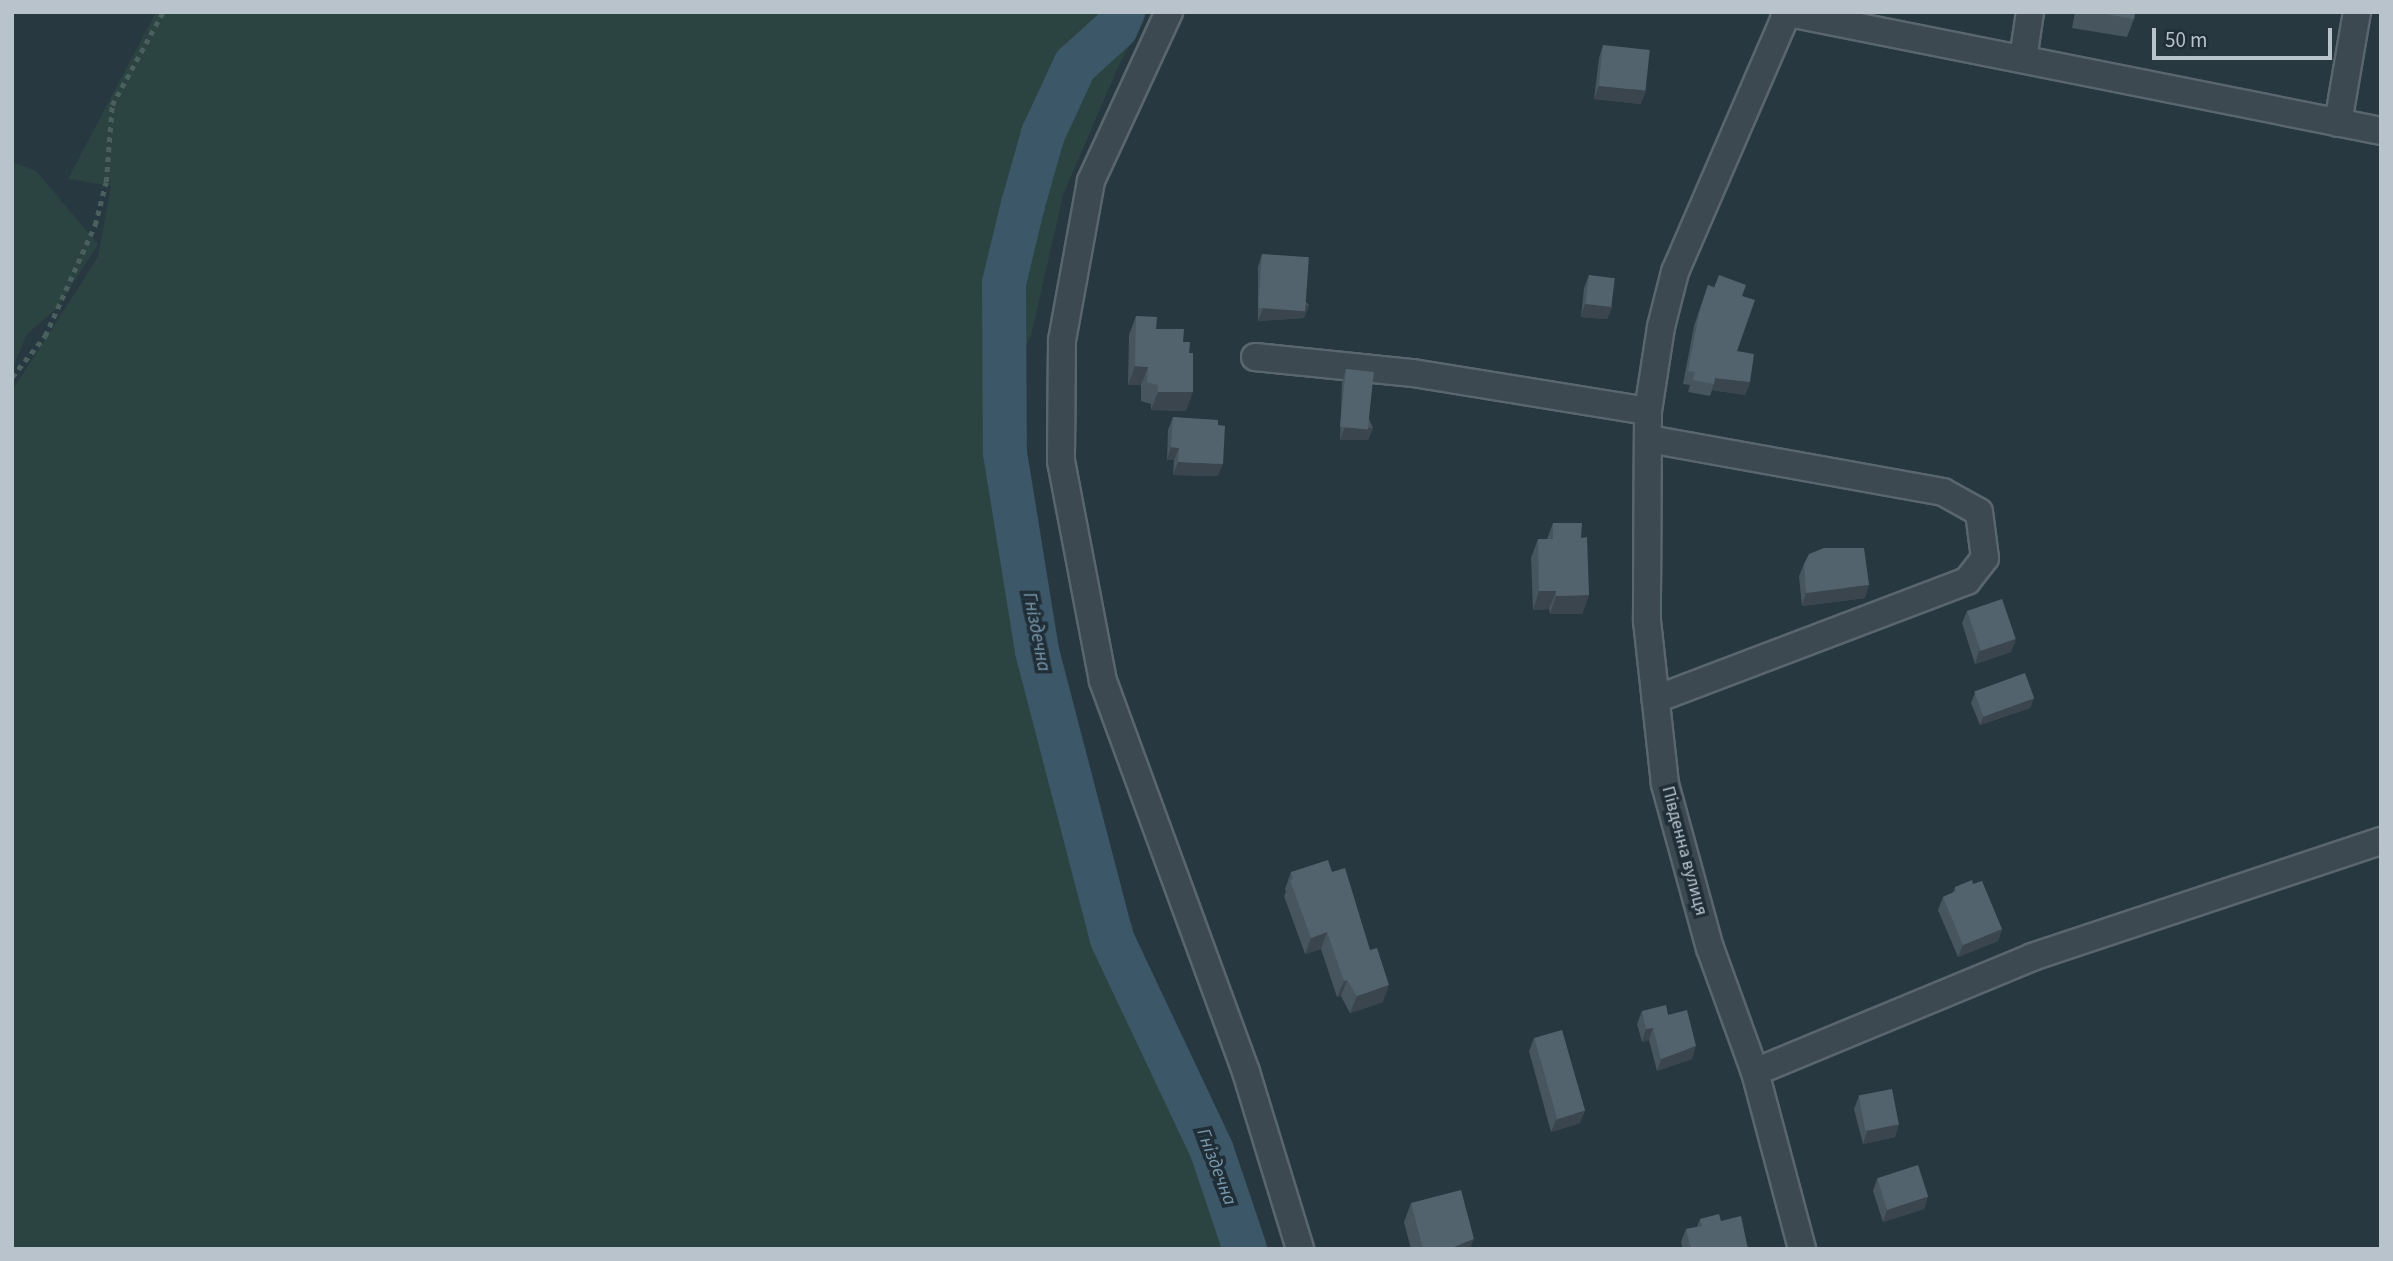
<!DOCTYPE html>
<html>
<head>
<meta charset="utf-8">
<style>
	body { margin:0 }
	#map { position:relative; width:2393px; height:1261px; overflow:hidden; background:#283841; font-family:"Source Sans 3",sans-serif }
	div>[style] { position:absolute }
	[style*='--x'] { left:calc(var(--x)*1px); top:calc(var(--y)*1px); width:calc(var(--w)*1px); rotate:calc(var(--a)*1deg) }
	.green>* { inset:0; background:#2b4441 }
	.river>* { height:44px; margin:-22px; padding:0 22px; transform-origin:22px; border-radius:22px; background:#3c5768 }
	.path>* { height:4.5px; margin-top:-2.25px; transform-origin:0; background:repeating-linear-gradient(90deg,#4a605e 0 5px,transparent 0 10px) }
	.roads { filter:drop-shadow(2px 0 #5a666e) drop-shadow(-2px 0 #5a666e) drop-shadow(0 2px #5a666e) drop-shadow(0 -2px #5a666e) }
	.minor>* { height:26px; margin:-13px; padding:0 13px; transform-origin:13px; border-radius:13px; background:#3c4951 }
	.wall>* { inset:0; background:#47555f }
	.shaded-wall>* { inset:0; background:#3a454d }
	.building>* { inset:0; background:#53636e; transform-origin:0 0 }
	span { translate:-50% -50%; white-space:nowrap; text-align:center; line-height:1.15; -webkit-text-stroke:7px #202e37; paint-order:stroke }
	.street-label { font-size:18px; color:#b9c3cb }
	.water-label { font-size:19px; color:#7a99ac; font-style:italic }
	.frame { position:absolute; inset:0; border:14px solid #b9c3cb; pointer-events:none }
	.scale { position:absolute; left:2152px; top:28px; width:180px; height:32px; box-sizing:border-box; border:4px solid #b9c3cb; border-top:0; padding-left:9px; font-size:21px; line-height:24px; white-space:nowrap; color:#b9c3cb; -webkit-text-stroke:5px #202e37; paint-order:stroke }
</style>
</head>
<body>
<div id="map">
	<div class="green">
		<div style="clip-path:polygon(156px 12px,1147px 12px,1118px 67px,1063px 195px,1031px 336px,993px 408px,1002px 555px,1047px 761px,1072px 827px,1112px 880px,1133px 927px,1134px 998px,1162px 1049px,1188px 1069px,1190px 1144px,1233px 1191px,1254px 1249px,12px 1249px,12px 391px,98px 257px,111px 186px,68px 179px)"></div>
		<div style="clip-path:polygon(13px 162px,36px 171px,98px 244px,57px 308px,27px 334px,12px 369px)"></div>
	</div>
	<div class="river">
		<div style="--x:1123;--y:12;--w:17;--a:114"></div>
		<div style="--x:1116;--y:28;--w:55;--a:137.9"></div>
		<div style="--x:1075;--y:65;--w:76;--a:114.9"></div>
		<div style="--x:1043;--y:134;--w:73;--a:105.9"></div>
		<div style="--x:1023;--y:204;--w:81;--a:103.5"></div>
		<div style="--x:1004;--y:283;--w:170;--a:89.7"></div>
		<div style="--x:1005;--y:453;--w:201;--a:80.8"></div>
		<div style="--x:1037;--y:651;--w:298;--a:75.4"></div>
		<div style="--x:1112;--y:939;--w:234;--a:64.7"></div>
		<div style="--x:1212;--y:1151;--w:103;--a:71.4"></div>
	</div>
	<div class="path">
		<div style="--x:12;--y:377;--w:53;--a:-51.2"></div>
		<div style="--x:45;--y:336;--w:122;--a:-65.8"></div>
		<div style="--x:95;--y:225;--w:44;--a:-75.7"></div>
		<div style="--x:106;--y:182;--w:77;--a:-85.5"></div>
		<div style="--x:112;--y:105;--w:106;--a:-61.3"></div>
	</div>
	<div class="roads">
		<div class="minor">
			<div style="--x:1169;--y:12;--w:186;--a:114.8"></div>
			<div style="--x:1091;--y:181;--w:163;--a:100.3"></div>
			<div style="--x:1062;--y:341;--w:120;--a:90.5"></div>
			<div style="--x:1061;--y:461;--w:224;--a:79.2"></div>
			<div style="--x:1103;--y:681;--w:416;--a:69.9"></div>
			<div style="--x:1246;--y:1072;--w:185;--a:73"></div>
			<div style="--x:1784;--y:12;--w:609;--a:11.27"></div>
			<div style="--x:1787;--y:13;--w:282;--a:113.4"></div>
			<div style="--x:1675;--y:272;--w:57;--a:104.3"></div>
			<div style="--x:1661;--y:327;--w:85;--a:98.8"></div>
			<div style="--x:1648;--y:411;--w:210;--a:90.3"></div>
			<div style="--x:1647;--y:621;--w:164;--a:83.7"></div>
			<div style="--x:1665;--y:784;--w:170;--a:74.7"></div>
			<div style="--x:1710;--y:948;--w:132;--a:70.1"></div>
			<div style="--x:1755;--y:1072;--w:183;--a:75.1"></div>
			<div style="--x:2023;--y:59;--w:48;--a:-81.5"></div>
			<div style="--x:2338;--y:123;--w:113;--a:-80.3"></div>
			<div style="--x:1255;--y:357;--w:159;--a:5.8"></div>
			<div style="--x:1413;--y:373;--w:238;--a:9.2"></div>
			<div style="--x:1649;--y:439;--w:299;--a:10.2"></div>
			<div style="--x:1943;--y:492;--w:41;--a:29.1"></div>
			<div style="--x:1979;--y:512;--w:46;--a:82.6"></div>
			<div style="--x:1985;--y:558;--w:29;--a:128"></div>
			<div style="--x:1967;--y:581;--w:333;--a:159.2"></div>
			<div style="--x:1755;--y:1072;--w:300;--a:-22.5"></div>
			<div style="--x:2032;--y:957;--w:368;--a:-18.4"></div>
		</div>
	</div>
	<div class="wall">
		<div style="clip-path:polygon(2075px 12px,2135px 12px,2134px 19px,2127px 37px,2072px 28px)"></div>
		<div style="clip-path:polygon(1603px 45px,1641px 104px,1594px 99px,1599px 58px)"></div>
		<div style="clip-path:polygon(1262px 254px,1309px 305px,1304px 318px,1258px 321px,1258px 267px)"></div>
		<div style="clip-path:polygon(1589px 275px,1612px 307px,1607px 319px,1581px 317px,1584px 288px)"></div>
		<div style="clip-path:polygon(1708px 285px,1742px 296px,1737px 351px,1750px 382px,1745px 395px,1712px 390px,1710px 396px,1688px 392px,1690px 385px,1683px 384px,1694px 326px)"></div>
		<div style="clip-path:polygon(1136px 316px,1156px 329px,1186px 411px,1151px 410px,1151px 404px,1141px 401px,1141px 385px,1128px 385px,1129px 335px)"></div>
		<div style="clip-path:polygon(1346px 369px,1373px 428px,1368px 440px,1340px 440px,1342px 382px)"></div>
		<div style="clip-path:polygon(1173px 417px,1218px 425px,1218px 476px,1173px 475px,1174px 460px,1167px 460px,1168px 430px)"></div>
		<div style="clip-path:polygon(1553px 523px,1581px 538px,1589px 595px,1582px 614px,1550px 614px,1549px 609px,1533px 610px,1531px 558px,1538px 539px,1547px 539px)"></div>
		<div style="clip-path:polygon(1804px 564px,1865px 598px,1802px 606px,1799px 576px)"></div>
		<div style="clip-path:polygon(1967px 611px,2016px 639px,2011px 652px,1975px 664px,1962px 623px)"></div>
		<div style="clip-path:polygon(1975px 693px,2034px 698px,2030px 708px,1980px 725px,1971px 703px)"></div>
		<div style="clip-path:polygon(1291px 872px,1332px 872px,1383px 1002px,1350px 1013px,1341px 996px,1337px 997px,1321px 949px,1305px 954px,1284px 896px,1286px 892px,1285px 889px)"></div>
		<div style="clip-path:polygon(1973px 884px,2002px 929px,1998px 941px,1958px 957px,1938px 910px,1943px 897px,1953px 893px,1955px 887px)"></div>
		<div style="clip-path:polygon(1642px 1011px,1668px 1015px,1692px 1059px,1657px 1071px,1649px 1040px,1642px 1042px,1637px 1024px)"></div>
		<div style="clip-path:polygon(1534px 1038px,1580px 1123px,1551px 1132px,1529px 1051px)"></div>
		<div style="clip-path:polygon(1859px 1096px,1899px 1124px,1895px 1137px,1863px 1144px,1854px 1109px)"></div>
		<div style="clip-path:polygon(1877px 1179px,1928px 1196px,1924px 1209px,1883px 1222px,1873px 1191px)"></div>
		<div style="clip-path:polygon(1411px 1203px,1470px 1249px,1411px 1249px,1404px 1222px)"></div>
		<div style="clip-path:polygon(1700px 1219px,1721px 1221px,1748px 1249px,1683px 1249px,1681px 1242px,1686px 1229px,1697px 1227px)"></div>
	</div>
	<div class="shaded-wall">
		<div style="clip-path:polygon(1599px 86px,1646px 91px,1641px 104px,1594px 99px)"></div>
		<div style="clip-path:polygon(1585px 304px,1612px 307px,1607px 319px,1581px 317px)"></div>
		<div style="clip-path:polygon(1309px 305px,1304px 318px,1258px 321px,1263px 308px)"></div>
		<div style="clip-path:polygon(1135px 366px,1148px 367px,1141px 385px,1128px 385px)"></div>
		<div style="clip-path:polygon(1715px 378px,1750px 382px,1745px 395px,1712px 390px)"></div>
		<div style="clip-path:polygon(1158px 392px,1193px 392px,1186px 411px,1151px 410px)"></div>
		<div style="clip-path:polygon(1345px 427px,1373px 428px,1368px 440px,1340px 440px)"></div>
		<div style="clip-path:polygon(1171px 447px,1179px 448px,1174px 460px,1167px 460px)"></div>
		<div style="clip-path:polygon(1178px 462px,1223px 464px,1218px 476px,1173px 475px)"></div>
		<div style="clip-path:polygon(1869px 585px,1865px 598px,1802px 606px,1806px 593px)"></div>
		<div style="clip-path:polygon(1539px 591px,1556px 591px,1549px 609px,1533px 610px)"></div>
		<div style="clip-path:polygon(1589px 595px,1582px 614px,1550px 614px,1556px 596px)"></div>
		<div style="clip-path:polygon(2016px 639px,2011px 652px,1975px 664px,1979px 651px)"></div>
		<div style="clip-path:polygon(2034px 698px,2030px 708px,1980px 725px,1984px 715px)"></div>
		<div style="clip-path:polygon(2002px 929px,1998px 941px,1958px 957px,1963px 945px)"></div>
		<div style="clip-path:polygon(1327px 932px,1321px 949px,1305px 954px,1311px 938px)"></div>
		<div style="clip-path:polygon(1347px 980px,1341px 996px,1337px 997px,1344px 981px)"></div>
		<div style="clip-path:polygon(1389px 985px,1383px 1002px,1350px 1013px,1357px 996px)"></div>
		<div style="clip-path:polygon(1653px 1028px,1649px 1040px,1642px 1042px,1646px 1029px)"></div>
		<div style="clip-path:polygon(1696px 1046px,1692px 1059px,1657px 1071px,1661px 1059px)"></div>
		<div style="clip-path:polygon(1585px 1111px,1580px 1123px,1551px 1132px,1556px 1120px)"></div>
		<div style="clip-path:polygon(1899px 1124px,1895px 1137px,1863px 1144px,1867px 1131px)"></div>
		<div style="clip-path:polygon(1928px 1196px,1924px 1209px,1883px 1222px,1887px 1210px)"></div>
		<div style="clip-path:polygon(1474px 1239px,1470px 1249px,1449px 1249px)"></div>
	</div>
	<div class="building">
		<div style="clip-path:polygon(2094px 12px,2135px 12px,2134px 19px)"></div>
		<div style="left:1603px;top:45px;width:47px;height:41px;rotate:6deg"></div>
		<div style="left:1262px;top:254px;width:47px;height:54px;rotate:4deg"></div>
		<div style="left:1589px;top:275px;width:26px;height:29px;rotate:7deg"></div>
		<div style="clip-path:polygon(1719px 275px,1746px 285px,1742px 296px,1755px 300px,1737px 351px,1754px 354px,1750px 382px,1715px 378px,1714px 384px,1693px 380px,1695px 372px,1688px 371px,1699px 313px,1708px 285px,1714px 288px)"></div>
		<div style="clip-path:polygon(1136px 316px,1157px 317px,1156px 329px,1184px 329px,1183px 342px,1190px 342px,1189px 353px,1193px 353px,1193px 392px,1158px 392px,1158px 385px,1147px 382px,1148px 367px,1135px 366px)"></div>
		<div style="left:1346px;top:369px;width:28px;height:58px;rotate:6deg"></div>
		<div style="clip-path:polygon(1173px 417px,1218px 420px,1218px 425px,1225px 426px,1223px 464px,1178px 462px,1179px 448px,1171px 447px)"></div>
		<div style="clip-path:polygon(1553px 523px,1582px 523px,1581px 538px,1587px 537px,1589px 595px,1556px 596px,1556px 591px,1539px 591px,1538px 539px,1553px 539px)"></div>
		<div style="clip-path:polygon(1824px 548px,1864px 548px,1869px 585px,1806px 593px,1804px 564px,1809px 554px)"></div>
		<div style="left:2002px;top:599px;width:42px;height:37px;rotate:71deg"></div>
		<div style="left:2025px;top:673px;width:27px;height:54px;rotate:70deg"></div>
		<div style="clip-path:polygon(1328px 860px,1332px 872px,1345px 868px,1370px 950px,1377px 948px,1389px 985px,1357px 996px,1347px 980px,1344px 981px,1327px 932px,1311px 938px,1290px 880px,1293px 879px,1291px 872px)"></div>
		<div style="clip-path:polygon(1972px 880px,1973px 884px,1982px 881px,2002px 929px,1963px 945px,1943px 897px,1956px 891px,1955px 887px)"></div>
		<div style="clip-path:polygon(1666px 1005px,1668px 1015px,1687px 1010px,1696px 1046px,1661px 1059px,1653px 1028px,1646px 1029px,1642px 1011px)"></div>
		<div style="left:1562px;top:1030px;width:84px;height:29px;rotate:74deg"></div>
		<div style="left:1892px;top:1089px;width:36px;height:34px;rotate:79deg"></div>
		<div style="left:1918px;top:1165px;width:33px;height:43px;rotate:72deg"></div>
		<div style="clip-path:polygon(1461px 1190px,1474px 1239px,1449px 1249px,1443px 1249px,1442px 1247px,1437px 1249px,1423px 1249px,1411px 1203px)"></div>
		<div style="clip-path:polygon(1719px 1214px,1721px 1221px,1741px 1216px,1748px 1249px,1691px 1249px,1686px 1229px,1702px 1226px,1700px 1219px)"></div>
	</div>
	<div class="street-label">
		<span style="left:1684px;top:851px;rotate:75deg">Південна вулиця</span>
	</div>
	<div class="water-label">
		<span style="left:1036px;top:632px;rotate:79deg">Гніздечна</span>
		<span style="left:1216px;top:1167px;rotate:69deg">Гніздечна</span>
	</div>
	<div class="frame"></div>
	<div class="scale">50 m</div>
</div>
</body>
</html>
